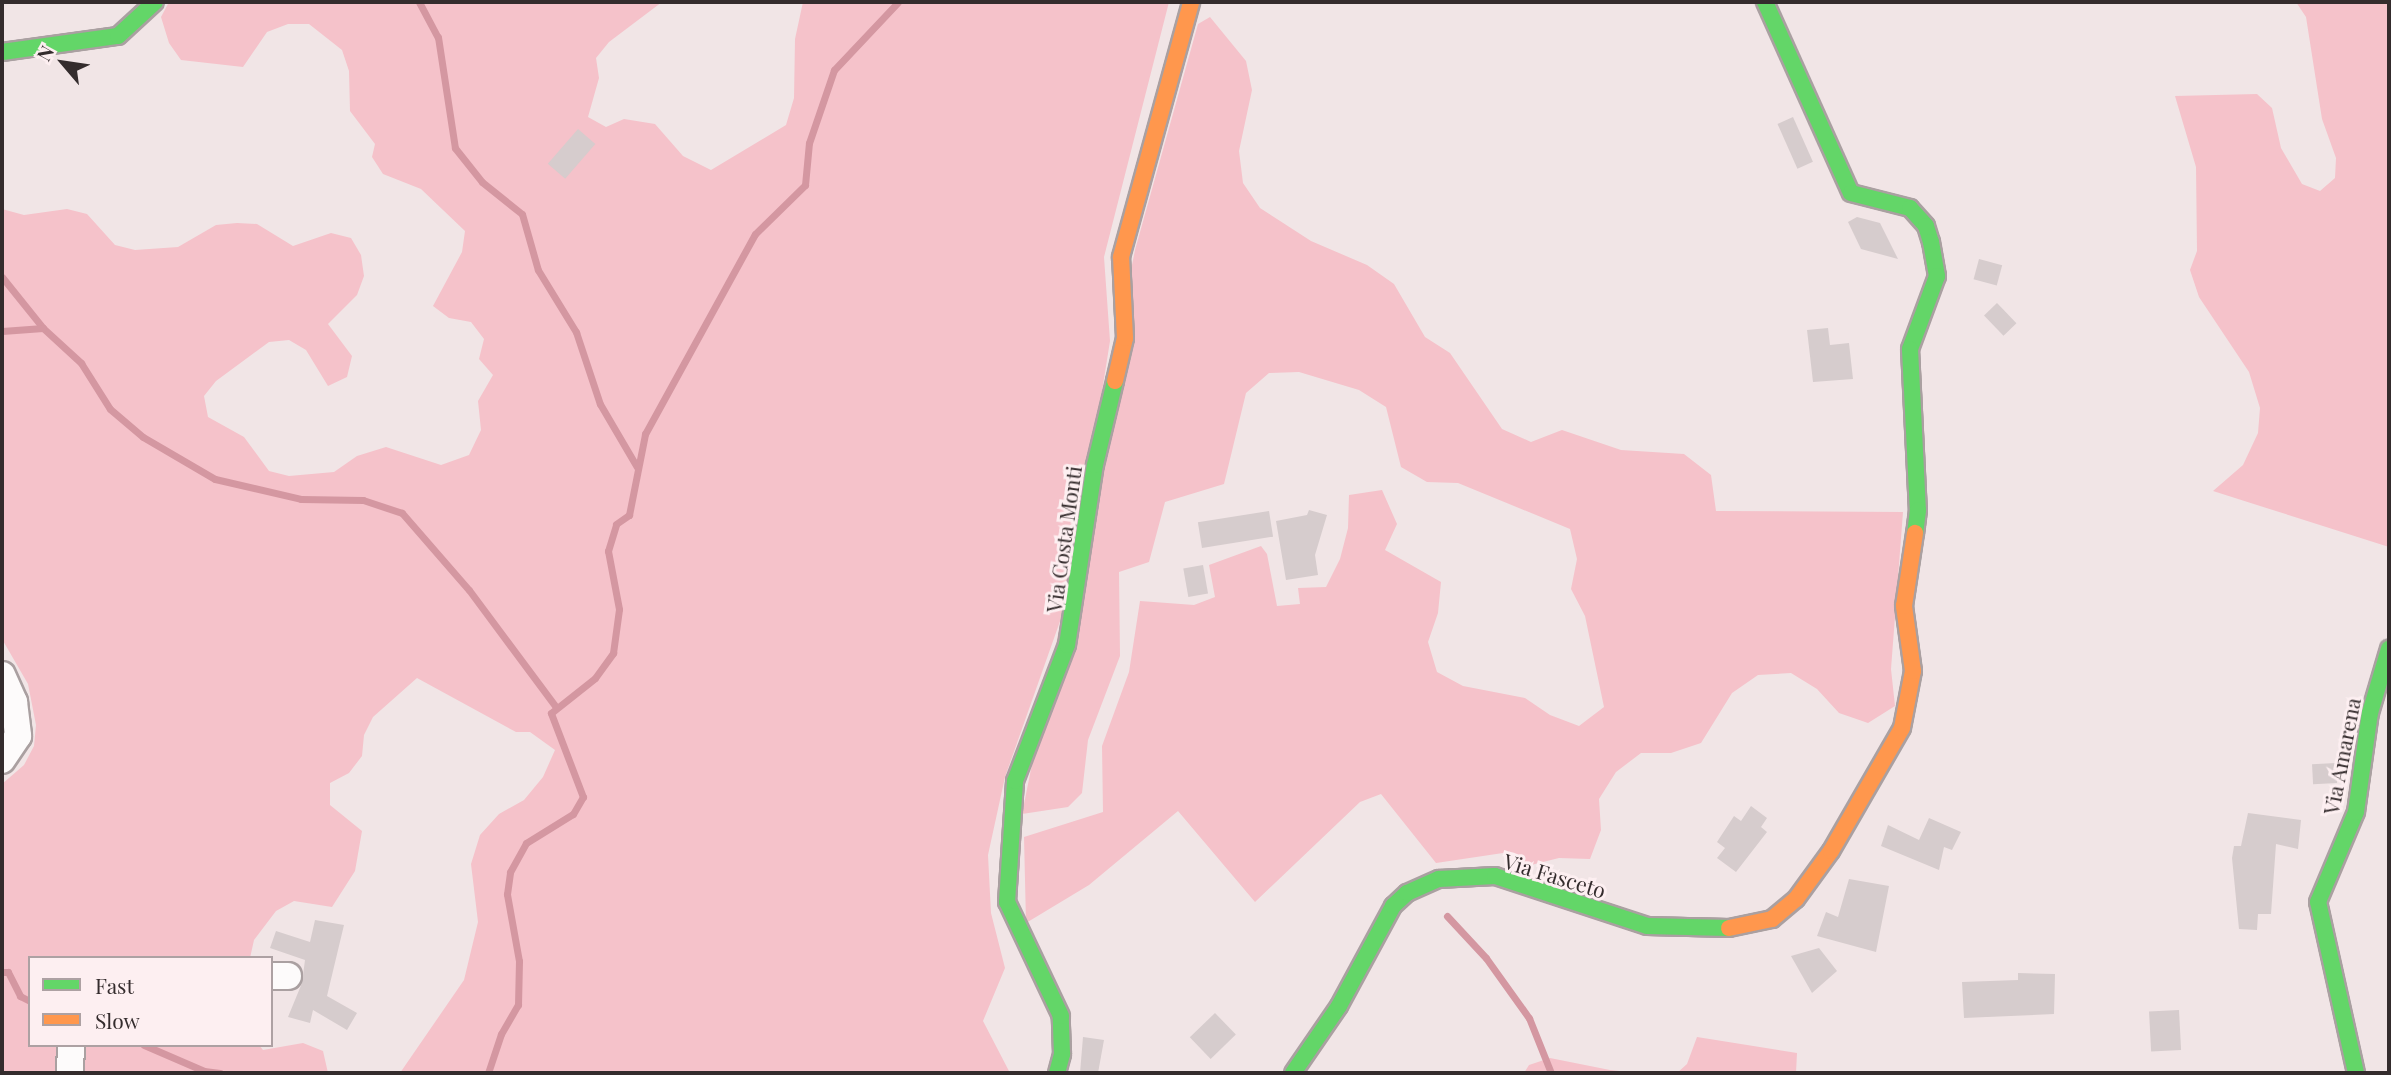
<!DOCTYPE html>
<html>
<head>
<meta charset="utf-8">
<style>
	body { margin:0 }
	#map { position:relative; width:2391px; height:1075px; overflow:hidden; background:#f1e5e6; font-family:"Playfair Display",serif }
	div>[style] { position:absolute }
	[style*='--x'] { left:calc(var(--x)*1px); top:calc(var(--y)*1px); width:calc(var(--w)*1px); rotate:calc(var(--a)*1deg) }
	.green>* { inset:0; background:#f5c2ca }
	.stream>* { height:7px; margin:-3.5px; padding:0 3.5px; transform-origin:3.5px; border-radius:3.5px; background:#d497a1 }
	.building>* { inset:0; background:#d6cccd; transform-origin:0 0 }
	.roads { filter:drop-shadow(2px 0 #aaa0a1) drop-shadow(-2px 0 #aaa0a1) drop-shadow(0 2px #aaa0a1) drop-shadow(0 -2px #aaa0a1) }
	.street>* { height:26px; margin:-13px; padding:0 13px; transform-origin:13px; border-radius:13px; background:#fdfbfb }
	.fast>* { height:16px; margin:-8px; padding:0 8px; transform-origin:8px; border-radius:8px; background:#63d668 }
	.slow>* { height:16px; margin:-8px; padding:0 8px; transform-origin:8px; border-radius:8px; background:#ff974d }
	span { translate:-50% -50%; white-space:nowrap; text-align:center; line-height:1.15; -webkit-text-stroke:6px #fdeff1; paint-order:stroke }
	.street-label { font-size:21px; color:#342c2d }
	.frame { position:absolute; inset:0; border:4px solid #342c2d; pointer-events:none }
	.legend { position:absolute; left:28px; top:956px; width:245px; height:91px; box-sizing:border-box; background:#fdeff1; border:2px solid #ada1a3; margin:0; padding:9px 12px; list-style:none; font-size:21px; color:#342c2d }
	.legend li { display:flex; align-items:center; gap:14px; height:35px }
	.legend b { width:35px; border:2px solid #ada1a3 }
	.north { position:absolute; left:28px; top:28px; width:70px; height:70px; -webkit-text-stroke:5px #fdeff1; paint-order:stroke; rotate:299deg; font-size:19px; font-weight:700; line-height:28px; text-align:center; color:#342c2d }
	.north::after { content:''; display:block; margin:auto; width:24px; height:32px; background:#342c2d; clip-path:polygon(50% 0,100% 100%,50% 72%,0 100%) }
</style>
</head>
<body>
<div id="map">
	<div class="green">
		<div style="clip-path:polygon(169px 2px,662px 2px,609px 42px,596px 58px,599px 78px,588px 117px,606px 127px,624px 119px,655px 124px,683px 156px,711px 170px,786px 125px,794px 98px,795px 39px,803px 2px,1169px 2px,1104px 257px,1110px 341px,1070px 593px,1005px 777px,988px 855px,991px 913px,1005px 968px,983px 1021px,1010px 1073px,400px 1073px,464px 980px,478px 922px,471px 864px,480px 835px,499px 814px,524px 800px,543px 777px,555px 750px,530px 732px,516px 732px,417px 678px,373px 717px,364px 735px,362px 756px,349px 773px,330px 783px,330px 805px,362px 831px,355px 871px,332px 907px,294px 901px,276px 911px,254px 940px,250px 958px,30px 958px,30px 1045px,259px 1045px,263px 1050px,303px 1043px,323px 1051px,328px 1073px,2px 1073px,2px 784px,24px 765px,34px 746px,36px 725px,28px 684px,2px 639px,2px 209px,24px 215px,67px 209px,87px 214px,115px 245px,135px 250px,178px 247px,216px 225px,237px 223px,257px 224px,293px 246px,331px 233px,351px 238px,361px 255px,364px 276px,357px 295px,328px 324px,352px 356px,347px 377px,328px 386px,306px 350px,289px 340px,269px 342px,216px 381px,204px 396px,208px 417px,244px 437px,269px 471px,289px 476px,334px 472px,357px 456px,386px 447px,441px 465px,469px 455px,481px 430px,478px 401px,493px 375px,479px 359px,484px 339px,471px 322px,449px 318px,433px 306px,462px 252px,465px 231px,421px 189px,383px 174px,372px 157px,375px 144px,350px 111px,349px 71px,342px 50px,309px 24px,288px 24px,267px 32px,243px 67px,181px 60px,169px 43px,161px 17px)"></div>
		<div style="clip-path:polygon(2296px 2px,2389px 2px,2389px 547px,2213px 491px,2243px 465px,2258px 433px,2260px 408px,2249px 372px,2199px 297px,2190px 270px,2197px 251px,2196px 167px,2175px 96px,2257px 94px,2272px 108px,2281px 148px,2302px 184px,2320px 191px,2335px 178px,2336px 158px,2322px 119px,2306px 17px)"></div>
		<div style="clip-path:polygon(1210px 17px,1246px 61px,1252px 90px,1239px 151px,1243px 183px,1260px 208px,1311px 241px,1367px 265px,1394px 284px,1425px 337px,1450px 353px,1502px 429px,1531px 442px,1562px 430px,1621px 450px,1684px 454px,1711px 475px,1716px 511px,1903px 512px,1891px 669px,1895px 706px,1868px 723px,1839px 713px,1817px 689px,1791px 673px,1758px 675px,1732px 693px,1701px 743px,1671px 753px,1641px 753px,1616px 772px,1599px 799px,1601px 830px,1590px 859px,1559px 858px,1531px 865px,1503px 853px,1436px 863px,1381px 794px,1360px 802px,1255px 902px,1178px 811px,1089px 885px,1026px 923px,1024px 837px,1103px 812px,1102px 746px,1129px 672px,1140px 601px,1194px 605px,1215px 597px,1209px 565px,1261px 546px,1267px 554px,1277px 606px,1300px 604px,1298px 588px,1326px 587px,1340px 559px,1348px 528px,1349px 495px,1382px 490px,1397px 524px,1385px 550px,1441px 582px,1438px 613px,1428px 642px,1437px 672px,1463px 686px,1525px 698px,1550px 715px,1579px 726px,1604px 707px,1585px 616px,1571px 589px,1577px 559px,1570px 529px,1458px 483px,1427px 482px,1401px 467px,1386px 407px,1359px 390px,1299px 372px,1269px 373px,1246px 393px,1224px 484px,1165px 502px,1149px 562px,1119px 572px,1120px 656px,1088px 740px,1082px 793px,1068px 807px,1022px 814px,1135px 250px,1198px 24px)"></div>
		<div style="clip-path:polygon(1697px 1037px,1797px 1053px,1796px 1073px,1677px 1073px,1687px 1064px)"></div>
		<div style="clip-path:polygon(1550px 1058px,1610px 1070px,1639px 1073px,1524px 1073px,1529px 1065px)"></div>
	</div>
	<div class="stream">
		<div style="--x:419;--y:2;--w:40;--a:62"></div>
		<div style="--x:438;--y:37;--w:112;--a:81.3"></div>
		<div style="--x:455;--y:148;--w:43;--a:51.5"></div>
		<div style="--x:482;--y:182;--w:51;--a:38.7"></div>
		<div style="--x:522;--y:214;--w:58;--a:74.1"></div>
		<div style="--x:538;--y:270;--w:73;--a:58.5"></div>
		<div style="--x:576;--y:332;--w:76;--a:71.6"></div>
		<div style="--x:600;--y:404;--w:73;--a:59.6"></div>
		<div style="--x:2;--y:277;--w:65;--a:51.2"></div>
		<div style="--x:43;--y:328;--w:52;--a:42.6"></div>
		<div style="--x:81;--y:363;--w:54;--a:57.8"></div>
		<div style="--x:110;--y:409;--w:43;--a:40.3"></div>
		<div style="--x:143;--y:437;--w:83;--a:30.3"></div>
		<div style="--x:215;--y:479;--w:88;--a:13.1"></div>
		<div style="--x:301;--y:499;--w:62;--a:0.9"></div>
		<div style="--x:363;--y:500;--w:41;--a:18.4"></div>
		<div style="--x:402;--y:513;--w:102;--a:49"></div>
		<div style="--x:469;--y:590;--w:146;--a:53.4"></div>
		<div style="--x:2;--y:331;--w:41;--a:-4.2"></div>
		<div style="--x:1447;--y:916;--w:57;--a:47.1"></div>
		<div style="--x:1486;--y:958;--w:74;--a:54.4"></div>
		<div style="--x:1529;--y:1018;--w:59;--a:68.2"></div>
		<div style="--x:2;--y:972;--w:6;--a:0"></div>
		<div style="--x:8;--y:972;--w:27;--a:63"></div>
		<div style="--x:20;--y:996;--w:11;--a:27"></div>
		<div style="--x:144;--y:1045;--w:65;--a:23.4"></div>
		<div style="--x:204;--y:1071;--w:16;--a:7"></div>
		<div style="--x:488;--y:1073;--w:41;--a:-71.6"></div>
		<div style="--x:501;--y:1034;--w:34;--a:-60"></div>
		<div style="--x:518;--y:1005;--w:44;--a:-88.7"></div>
		<div style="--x:519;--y:961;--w:68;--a:-100.2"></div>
		<div style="--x:507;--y:894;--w:22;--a:-82"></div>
		<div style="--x:510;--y:872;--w:33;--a:-61"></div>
		<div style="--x:526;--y:843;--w:55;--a:-31.7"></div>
		<div style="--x:573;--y:814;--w:20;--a:-60"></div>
		<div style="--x:583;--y:797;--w:90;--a:-110.9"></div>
		<div style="--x:551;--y:713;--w:56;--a:-38.5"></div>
		<div style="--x:595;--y:678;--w:31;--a:-54"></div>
		<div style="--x:613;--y:653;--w:44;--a:-82.2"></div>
		<div style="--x:619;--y:609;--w:59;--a:-100.7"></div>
		<div style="--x:608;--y:551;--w:28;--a:-73"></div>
		<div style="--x:616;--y:524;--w:16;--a:-35"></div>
		<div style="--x:629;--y:515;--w:83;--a:-78.8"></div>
		<div style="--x:645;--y:434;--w:228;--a:-61.2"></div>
		<div style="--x:755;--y:234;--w:70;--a:-44.4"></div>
		<div style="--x:805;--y:185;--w:42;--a:-84.6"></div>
		<div style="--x:809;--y:143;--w:77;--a:-71.1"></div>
		<div style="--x:834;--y:70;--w:93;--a:-46.7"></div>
	</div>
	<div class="building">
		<div style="left:1793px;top:117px;width:49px;height:17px;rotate:66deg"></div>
		<div style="left:578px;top:129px;width:23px;height:46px;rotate:41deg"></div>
		<div style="clip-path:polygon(1857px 217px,1880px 223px,1898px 259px,1861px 249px,1848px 222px)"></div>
		<div style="left:1979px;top:259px;width:24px;height:21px;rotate:15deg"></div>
		<div style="left:1997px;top:303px;width:28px;height:18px;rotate:46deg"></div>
		<div style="clip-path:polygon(1828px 328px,1830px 345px,1849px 343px,1853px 379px,1813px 382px,1807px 330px)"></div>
		<div style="clip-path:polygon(1309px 510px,1327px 515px,1315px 555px,1318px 575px,1286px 580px,1276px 521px,1307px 515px)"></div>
		<div style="left:1269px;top:511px;width:26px;height:72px;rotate:81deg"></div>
		<div style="left:1203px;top:565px;width:29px;height:20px;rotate:80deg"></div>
		<div style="left:2336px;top:763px;width:20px;height:24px;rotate:87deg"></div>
		<div style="clip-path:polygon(1751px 806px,1767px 818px,1761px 827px,1767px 832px,1736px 872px,1717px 858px,1725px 848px,1717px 842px,1734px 816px,1741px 821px)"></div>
		<div style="clip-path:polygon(2248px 813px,2301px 820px,2298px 849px,2276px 844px,2271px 914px,2258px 914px,2257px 930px,2239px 929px,2232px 858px,2234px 846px,2241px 846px)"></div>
		<div style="clip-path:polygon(1929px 818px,1961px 832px,1952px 850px,1944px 847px,1939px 870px,1881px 846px,1888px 825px,1919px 840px)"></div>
		<div style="clip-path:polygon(1849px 879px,1889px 886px,1876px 952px,1817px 936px,1826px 912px,1838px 917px)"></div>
		<div style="clip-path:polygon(315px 920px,344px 925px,327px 996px,357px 1013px,347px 1030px,313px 1010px,310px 1023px,288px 1017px,302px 983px,305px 960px,270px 948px,276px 931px,310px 942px)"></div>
		<div style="clip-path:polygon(1819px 948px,1837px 971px,1812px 993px,1791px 956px)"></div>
		<div style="clip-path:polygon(2018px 973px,2055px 974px,2054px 1014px,1964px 1018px,1962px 982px,2018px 980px)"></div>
		<div style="left:2179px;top:1010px;width:40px;height:30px;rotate:87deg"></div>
		<div style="left:1215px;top:1013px;width:30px;height:35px;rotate:46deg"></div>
		<div style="clip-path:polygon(1083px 1037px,1104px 1040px,1098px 1073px,1080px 1073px)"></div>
	</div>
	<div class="roads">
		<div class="street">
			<div style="--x:2;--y:675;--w:30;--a:66"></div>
			<div style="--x:14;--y:702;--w:34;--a:83"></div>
			<div style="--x:18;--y:736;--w:29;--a:124"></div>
			<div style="--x:271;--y:976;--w:17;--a:0"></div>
			<div style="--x:70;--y:1073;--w:28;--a:-88"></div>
		</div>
		<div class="fast">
			<div style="--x:1765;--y:2;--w:209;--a:65.8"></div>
			<div style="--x:1851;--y:193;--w:61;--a:14.3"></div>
			<div style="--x:1910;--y:208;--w:24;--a:48"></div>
			<div style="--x:1926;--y:226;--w:17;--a:73"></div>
			<div style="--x:1931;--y:242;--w:35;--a:80"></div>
			<div style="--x:1937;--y:276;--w:78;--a:110.3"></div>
			<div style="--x:1910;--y:349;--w:161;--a:87.2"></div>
			<div style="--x:1918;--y:510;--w:23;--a:97"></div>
			<div style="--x:2;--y:52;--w:117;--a:-7.9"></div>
			<div style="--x:118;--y:36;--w:50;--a:-42.6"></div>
			<div style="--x:1057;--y:1073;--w:20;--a:-75"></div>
			<div style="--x:1062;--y:1054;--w:38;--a:-92"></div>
			<div style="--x:1061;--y:1016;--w:126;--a:-115.3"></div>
			<div style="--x:1007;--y:902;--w:121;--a:-86.2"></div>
			<div style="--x:1015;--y:781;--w:146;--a:-69.1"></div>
			<div style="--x:1067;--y:645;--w:182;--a:-81.2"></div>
			<div style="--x:1095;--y:465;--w:86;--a:-76.6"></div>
			<div style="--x:1293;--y:1073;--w:81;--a:-55.5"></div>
			<div style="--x:1339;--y:1006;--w:114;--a:-61.6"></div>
			<div style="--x:1393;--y:906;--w:19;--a:-43"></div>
			<div style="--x:1407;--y:893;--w:35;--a:-24"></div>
			<div style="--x:1439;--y:879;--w:56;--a:-3.1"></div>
			<div style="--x:1495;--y:876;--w:160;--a:18.2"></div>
			<div style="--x:1647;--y:926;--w:82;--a:1.4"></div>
			<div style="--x:2356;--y:1073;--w:175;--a:-102.5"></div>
			<div style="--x:2318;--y:902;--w:98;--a:-67.1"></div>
			<div style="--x:2356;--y:812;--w:100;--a:-82"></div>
			<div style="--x:2370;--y:713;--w:67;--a:-73.5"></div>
		</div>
		<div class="slow">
			<div style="--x:1115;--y:381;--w:44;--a:-76.9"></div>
			<div style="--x:1125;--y:338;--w:81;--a:-92.8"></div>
			<div style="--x:1121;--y:257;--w:264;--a:-74.6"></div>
			<div style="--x:1729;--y:928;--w:44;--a:-11.8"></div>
			<div style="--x:1772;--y:919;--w:31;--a:-40"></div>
			<div style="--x:1796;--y:899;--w:59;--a:-53.9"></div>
			<div style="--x:1831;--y:851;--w:142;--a:-60"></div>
			<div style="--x:1902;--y:728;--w:58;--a:-79.1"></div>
			<div style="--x:1913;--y:671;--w:66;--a:-97.9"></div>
			<div style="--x:1904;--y:606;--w:74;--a:-81.4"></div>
		</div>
	</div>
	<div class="street-label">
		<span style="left:1063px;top:539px;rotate:-82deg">Via Costa Monti</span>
		<span style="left:2341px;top:756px;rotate:-79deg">Via Amarena</span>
		<span style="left:1555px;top:875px;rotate:17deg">Via Fasceto</span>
	</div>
	<div class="frame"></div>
	<ul class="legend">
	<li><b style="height:9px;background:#63d668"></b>Fast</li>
	<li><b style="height:9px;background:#ff974d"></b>Slow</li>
	</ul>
	<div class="north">N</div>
</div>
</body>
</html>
